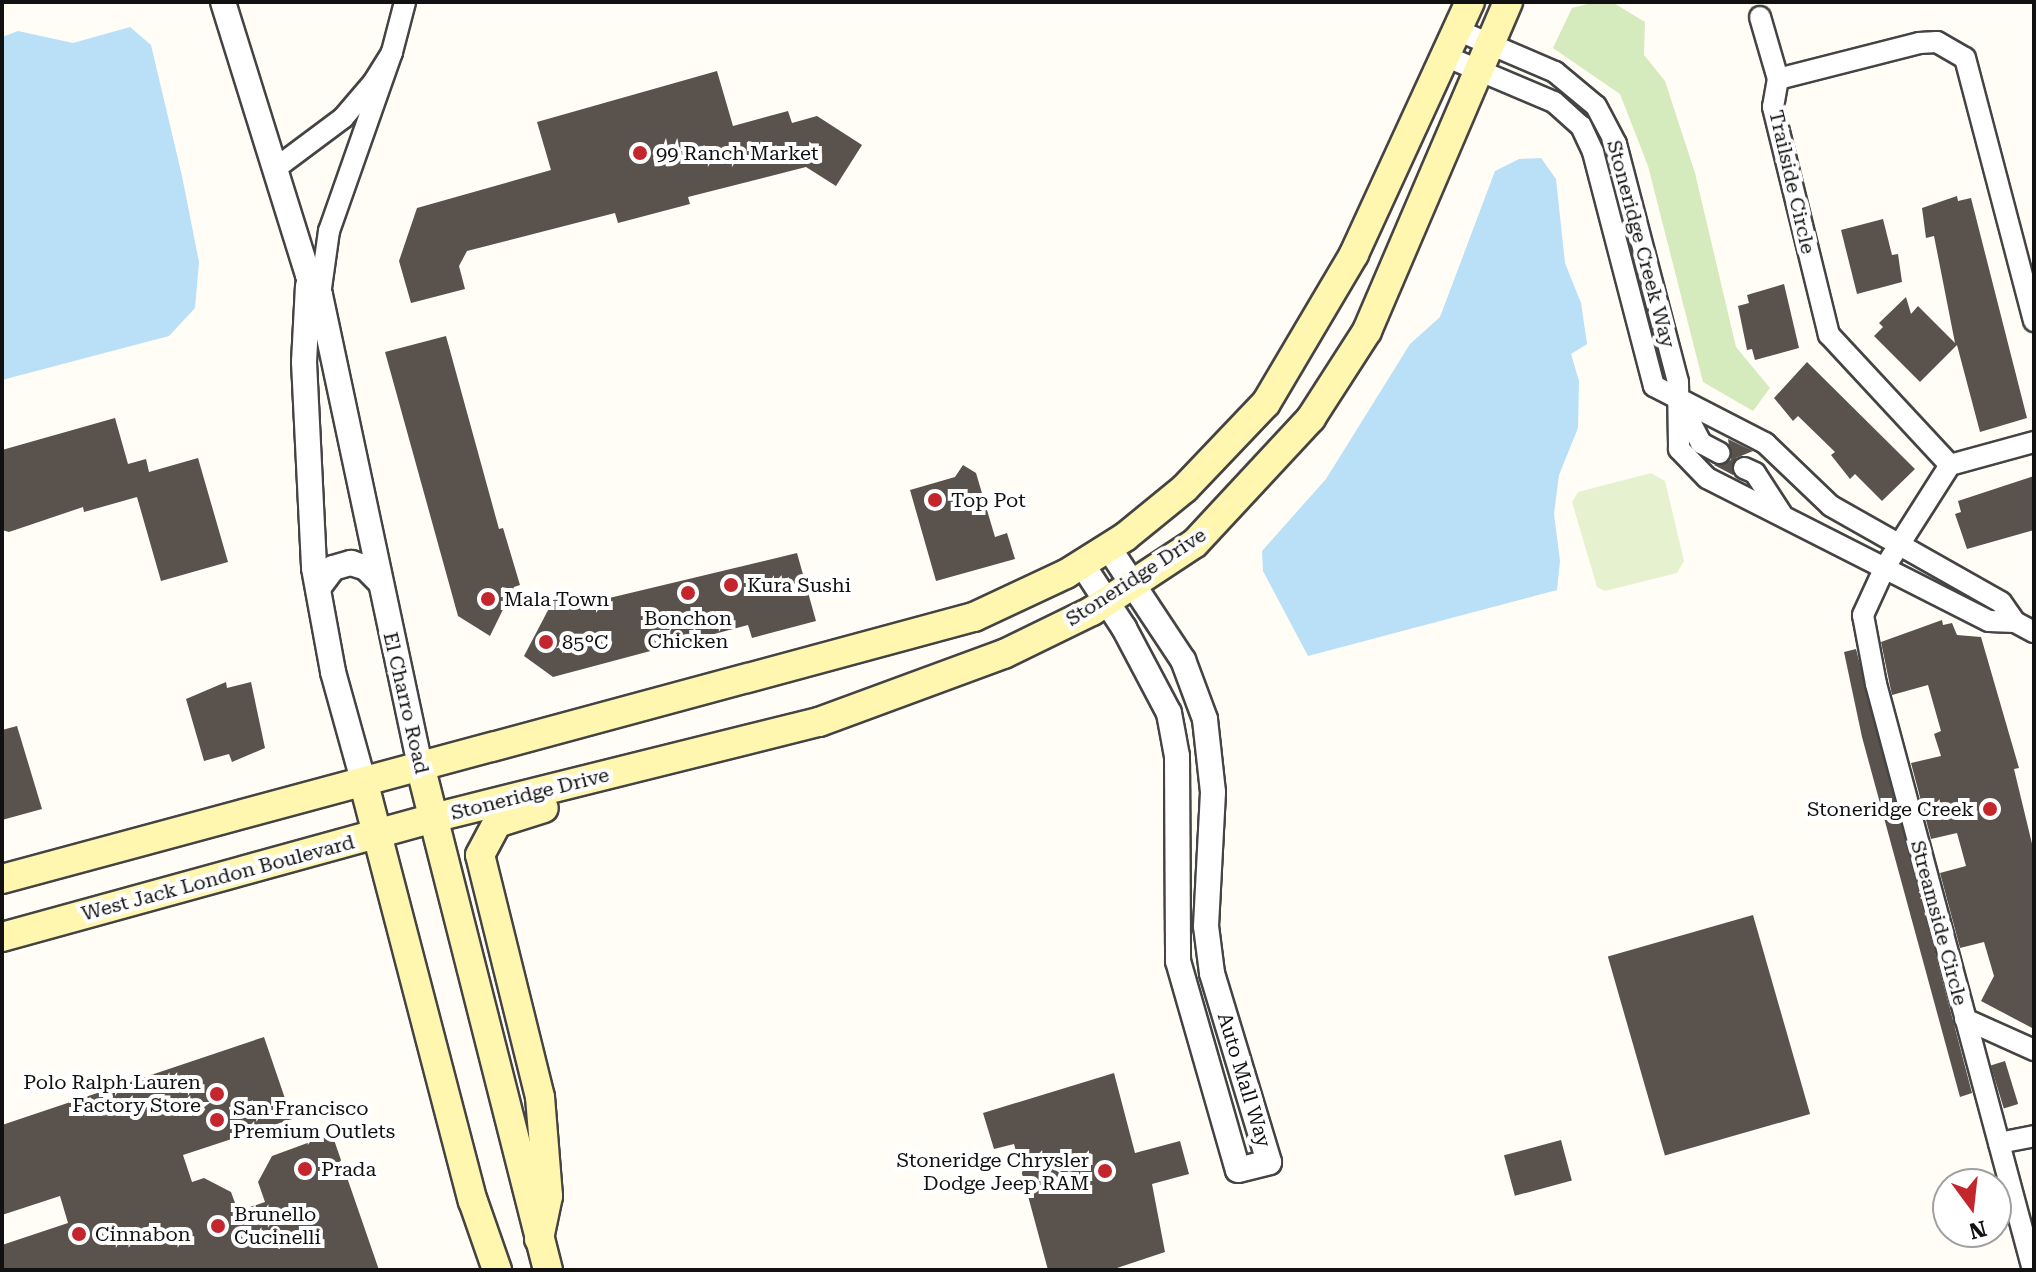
<!DOCTYPE html>
<html>
<head>
<meta charset="utf-8">
<style>
	body { margin:0 }
	#map { position:relative; width:2036px; height:1272px; overflow:hidden; background:#fffdf5; font-family:"Roboto Serif",serif }
	div>[style] { position:absolute }
	[style*='--x'] { left:calc(var(--x)*1px); top:calc(var(--y)*1px); width:calc(var(--w)*1px); rotate:calc(var(--a)*1deg) }
	.green>* { inset:0; background:#d5ebbd }
	.pitch>* { inset:0; background:#e6f2cf }
	.water>* { inset:0; background:#b9e0f7 }
	.building>* { inset:0; background:#5a524d; transform-origin:0 0 }
	.roads { filter:drop-shadow(2px 0 #444) drop-shadow(-2px 0 #444) drop-shadow(0 2px #444) drop-shadow(0 -2px #444) }
	.minor>* { height:20px; margin:-10px; padding:0 10px; transform-origin:10px; border-radius:10px; background:#fff }
	.tertiary>* { height:24px; margin:-12px; padding:0 12px; transform-origin:12px; border-radius:12px; background:#fff }
	.secondary>* { height:28px; margin:-14px; padding:0 14px; transform-origin:14px; border-radius:14px; background:#fff6b0 }
	.dots>* { width:22px; height:22px; translate:-50% -50%; box-sizing:border-box; border:4px solid #fff; border-radius:50% }
	span { translate:-50% -50%; white-space:nowrap; text-align:center; line-height:1.15; -webkit-text-stroke:8px #fff; paint-order:stroke }
	.poi-label { font-size:20px; color:#111 }
	.left { translate:0 -50%; text-align:left }
	.right { translate:-100% -50%; text-align:right }
	.street-label { font-size:20px; color:#111 }
	.frame { position:absolute; inset:0; border:4px solid #111; pointer-events:none }
	.north { position:absolute; left:1932px; top:1168px; width:80px; height:80px; box-sizing:border-box; background:#fff; border:2px solid #a0a0a0; border-radius:50%; rotate:165deg; font-size:22px; font-weight:700; line-height:32px; text-align:center; color:#111 }
	.north::after { content:''; display:block; margin:auto; width:28px; height:36px; background:#c4262e; clip-path:polygon(50% 0,100% 100%,50% 72%,0 100%) }
</style>
</head>
<body>
<div id="map">
	<div class="green">
		<div style="clip-path:polygon(1595px 2px,1612px 2px,1645px 22px,1644px 55px,1665px 81px,1695px 173px,1736px 347px,1770px 388px,1753px 411px,1703px 382px,1648px 166px,1620px 94px,1553px 48px,1572px 8px)"></div>
	</div>
	<div class="pitch">
		<div style="clip-path:polygon(1651px 473px,1665px 481px,1684px 561px,1677px 573px,1605px 591px,1597px 587px,1572px 502px,1578px 492px)"></div>
	</div>
	<div class="water">
		<div style="clip-path:polygon(130px 27px,151px 45px,182px 176px,199px 262px,195px 308px,169px 336px,2px 380px,2px 37px,18px 31px,73px 43px)"></div>
		<div style="clip-path:polygon(1541px 158px,1556px 179px,1565px 263px,1581px 303px,1587px 344px,1571px 354px,1579px 381px,1578px 428px,1559px 475px,1554px 514px,1560px 561px,1557px 590px,1308px 656px,1263px 571px,1262px 551px,1326px 479px,1410px 344px,1440px 317px,1495px 171px,1519px 159px)"></div>
	</div>
	<div class="building">
		<div style="clip-path:polygon(717px 71px,733px 126px,788px 111px,792px 123px,817px 116px,862px 145px,836px 186px,806px 167px,688px 197px,690px 204px,618px 223px,615px 213px,467px 251px,459px 266px,465px 289px,411px 303px,399px 261px,417px 208px,551px 170px,537px 122px)"></div>
		<div style="clip-path:polygon(1957px 196px,1958px 201px,1971px 198px,2027px 418px,1980px 432px,1957px 345px,1920px 382px,1874px 336px,1883px 327px,1879px 323px,1906px 297px,1911px 314px,1918px 306px,1955px 343px,1934px 236px,1926px 238px,1922px 208px)"></div>
		<div style="clip-path:polygon(1883px 219px,1892px 255px,1898px 254px,1902px 282px,1857px 294px,1841px 230px)"></div>
		<div style="clip-path:polygon(1784px 284px,1799px 348px,1755px 360px,1752px 349px,1747px 350px,1738px 306px,1749px 303px,1747px 295px)"></div>
		<div style="clip-path:polygon(446px 336px,499px 529px,503px 528px,520px 585px,514px 587px,490px 636px,458px 616px,385px 352px)"></div>
		<div style="clip-path:polygon(1807px 362px,1915px 469px,1882px 501px,1855px 474px,1850px 479px,1831px 455px,1835px 452px,1798px 416px,1793px 421px,1774px 398px)"></div>
		<div style="clip-path:polygon(115px 418px,128px 464px,146px 459px,149px 472px,198px 458px,228px 562px,161px 581px,137px 497px,84px 512px,83px 507px,9px 532px,2px 530px,2px 450px)"></div>
		<div style="clip-path:polygon(1728px 439px,1753px 451px,1736px 458px,1733px 475px,1714px 465px,1731px 460px)"></div>
		<div style="clip-path:polygon(963px 465px,976px 473px,995px 537px,1007px 533px,1015px 559px,936px 581px,910px 490px,955px 477px)"></div>
		<div style="clip-path:polygon(2034px 476px,2034px 530px,1967px 549px,1955px 514px,1961px 512px,1958px 501px)"></div>
		<div style="clip-path:polygon(797px 553px,816px 621px,752px 638px,748px 625px,553px 677px,524px 656px,557px 593px,580px 605px)"></div>
		<div style="clip-path:polygon(1942px 620px,1943px 625px,1952px 623px,1957px 635px,1981px 637px,2019px 768px,2014px 769px,2034px 852px,2034px 1029px,1981px 1001px,1994px 976px,1984px 942px,1960px 948px,1940px 873px,1966px 866px,1957px 833px,1931px 839px,1911px 763px,1941px 756px,1934px 734px,1941px 731px,1928px 685px,1892px 695px,1889px 681px,1881px 642px)"></div>
		<div style="clip-path:polygon(1856px 649px,1972px 1093px,1960px 1097px,1862px 737px,1844px 652px)"></div>
		<div style="clip-path:polygon(226px 682px,227px 688px,251px 682px,265px 748px,232px 762px,229px 754px,204px 761px,186px 699px)"></div>
		<div style="clip-path:polygon(17px 726px,42px 809px,2px 820px,2px 730px)"></div>
		<div style="left:1753px;top:915px;width:207px;height:151px;rotate:74deg"></div>
		<div style="clip-path:polygon(264px 1037px,292px 1119px,183px 1155px,192px 1182px,204px 1178px,231px 1192px,238px 1211px,265px 1202px,258px 1182px,272px 1156px,332px 1134px,379px 1270px,2px 1270px,2px 1245px,68px 1223px,60px 1196px,2px 1215px,2px 1125px)"></div>
		<div style="left:2005px;top:1061px;width:45px;height:15px;rotate:73deg"></div>
		<div style="clip-path:polygon(1114px 1073px,1135px 1153px,1180px 1141px,1189px 1174px,1152px 1184px,1165px 1252px,1111px 1270px,1048px 1270px,1014px 1144px,994px 1149px,983px 1113px)"></div>
		<div style="left:1561px;top:1140px;width:42px;height:59px;rotate:75deg"></div>
	</div>
	<div class="roads">
		<div class="minor">
			<div style="--x:1760;--y:17;--w:65;--a:73.8"></div>
			<div style="--x:1457;--y:30;--w:107;--a:23.2"></div>
			<div style="--x:1555;--y:72;--w:53;--a:39.7"></div>
			<div style="--x:1596;--y:106;--w:43;--a:62.2"></div>
			<div style="--x:1616;--y:144;--w:246;--a:75.4"></div>
			<div style="--x:1678;--y:382;--w:67;--a:89.1"></div>
			<div style="--x:1679;--y:449;--w:40;--a:46"></div>
			<div style="--x:1707;--y:478;--w:316;--a:26.9"></div>
			<div style="--x:1989;--y:621;--w:26;--a:2"></div>
			<div style="--x:1445;--y:56;--w:118;--a:22.9"></div>
			<div style="--x:1554;--y:102;--w:36;--a:42"></div>
			<div style="--x:1581;--y:126;--w:29;--a:65"></div>
			<div style="--x:1593;--y:152;--w:242;--a:75.4"></div>
			<div style="--x:1654;--y:386;--w:125;--a:27.2"></div>
			<div style="--x:1765;--y:443;--w:91;--a:43.7"></div>
			<div style="--x:1831;--y:506;--w:195;--a:29.5"></div>
			<div style="--x:2001;--y:602;--w:24;--a:55"></div>
			<div style="--x:2015;--y:622;--w:21;--a:28"></div>
			<div style="--x:276;--y:168;--w:84;--a:-36.7"></div>
			<div style="--x:343;--y:118;--w:46;--a:-49.4"></div>
			<div style="--x:373;--y:83;--w:36;--a:-58"></div>
			<div style="--x:392;--y:52;--w:52;--a:-75.4"></div>
			<div style="--x:320;--y:295;--w:65;--a:-82"></div>
			<div style="--x:329;--y:231;--w:190;--a:-70.6"></div>
			<div style="--x:1681;--y:404;--w:44;--a:62.9"></div>
			<div style="--x:1701;--y:443;--w:21;--a:28"></div>
			<div style="--x:1950;--y:465;--w:178;--a:-132.9"></div>
			<div style="--x:1829;--y:335;--w:235;--a:-103.8"></div>
			<div style="--x:1773;--y:107;--w:28;--a:-80"></div>
			<div style="--x:1778;--y:79;--w:146;--a:-14.3"></div>
			<div style="--x:1919;--y:43;--w:18;--a:-3"></div>
			<div style="--x:1937;--y:42;--w:32;--a:30"></div>
			<div style="--x:1965;--y:58;--w:272;--a:75.3"></div>
			<div style="--x:1744;--y:468;--w:12;--a:24"></div>
			<div style="--x:1755;--y:473;--w:48;--a:57"></div>
			<div style="--x:1965;--y:1019;--w:76;--a:24.2"></div>
			<div style="--x:1999;--y:1143;--w:36;--a:-11"></div>
			<div style="--x:2033;--y:1270;--w:607;--a:-105"></div>
			<div style="--x:1876;--y:684;--w:70;--a:-100.7"></div>
			<div style="--x:1863;--y:615;--w:53;--a:-65.4"></div>
			<div style="--x:1885;--y:567;--w:121;--a:-57.5"></div>
			<div style="--x:1950;--y:465;--w:87;--a:-15.3"></div>
		</div>
		<div class="tertiary">
			<div style="--x:223;--y:2;--w:286;--a:72.7"></div>
			<div style="--x:308;--y:275;--w:23;--a:59"></div>
			<div style="--x:320;--y:295;--w:485;--a:78"></div>
			<div style="--x:308;--y:286;--w:76;--a:93"></div>
			<div style="--x:304;--y:362;--w:206;--a:87.2"></div>
			<div style="--x:314;--y:568;--w:106;--a:79.6"></div>
			<div style="--x:333;--y:672;--w:116;--a:74.5"></div>
			<div style="--x:1082;--y:564;--w:77;--a:56.7"></div>
			<div style="--x:1124;--y:628;--w:96;--a:62.1"></div>
			<div style="--x:1169;--y:713;--w:44;--a:79.5"></div>
			<div style="--x:1177;--y:756;--w:205;--a:89.7"></div>
			<div style="--x:1178;--y:961;--w:217;--a:74"></div>
			<div style="--x:1238;--y:1170;--w:32;--a:-14"></div>
			<div style="--x:1269;--y:1162;--w:197;--a:-106.8"></div>
			<div style="--x:1212;--y:973;--w:47;--a:-97.3"></div>
			<div style="--x:1206;--y:926;--w:134;--a:-87"></div>
			<div style="--x:1213;--y:792;--w:73;--a:-96.3"></div>
			<div style="--x:1205;--y:719;--w:63;--a:-110.4"></div>
			<div style="--x:1183;--y:660;--w:134;--a:-123.5"></div>
			<div style="--x:318;--y:588;--w:25;--a:-53"></div>
			<div style="--x:333;--y:568;--w:19;--a:-16"></div>
			<div style="--x:351;--y:563;--w:16;--a:18"></div>
			<div style="--x:366;--y:568;--w:18;--a:45"></div>
		</div>
		<div class="secondary">
			<div style="--x:421;--y:769;--w:517;--a:75.78"></div>
			<div style="--x:364;--y:784;--w:431;--a:75.4"></div>
			<div style="--x:473;--y:1201;--w:73;--a:70.8"></div>
			<div style="--x:2;--y:879;--w:1007;--a:-15.09"></div>
			<div style="--x:974;--y:617;--w:102;--a:-25.1"></div>
			<div style="--x:1066;--y:574;--w:70;--a:-32.1"></div>
			<div style="--x:1125;--y:537;--w:77;--a:-39.2"></div>
			<div style="--x:1185;--y:488;--w:117;--a:-46.4"></div>
			<div style="--x:1266;--y:403;--w:173;--a:-59.4"></div>
			<div style="--x:1354;--y:254;--w:277;--a:-65.3"></div>
			<div style="--x:2;--y:937;--w:447;--a:-15.4"></div>
			<div style="--x:433;--y:818;--w:398;--a:-14"></div>
			<div style="--x:819;--y:722;--w:197;--a:-20.2"></div>
			<div style="--x:1004;--y:654;--w:98;--a:-26"></div>
			<div style="--x:1092;--y:611;--w:123;--a:-33.4"></div>
			<div style="--x:1195;--y:543;--w:171;--a:-47.1"></div>
			<div style="--x:1311;--y:418;--w:103;--a:-57.2"></div>
			<div style="--x:1367;--y:331;--w:358;--a:-66.8"></div>
			<div style="--x:539;--y:1239;--w:44;--a:-78.2"></div>
			<div style="--x:548;--y:1196;--w:99;--a:-94.6"></div>
			<div style="--x:540;--y:1097;--w:249;--a:-103.9"></div>
			<div style="--x:480;--y:855;--w:36;--a:-62"></div>
			<div style="--x:497;--y:823;--w:49;--a:-17.7"></div>
		</div>
	</div>
	<div class="dots">
		<div style="left:640px;top:153px;background:#c4262e"></div>
		<div style="left:935px;top:500px;background:#c4262e"></div>
		<div style="left:731px;top:585px;background:#c4262e"></div>
		<div style="left:688px;top:593px;background:#c4262e"></div>
		<div style="left:488px;top:599px;background:#c4262e"></div>
		<div style="left:546px;top:642px;background:#c4262e"></div>
		<div style="left:1990px;top:809px;background:#c4262e"></div>
		<div style="left:217px;top:1094px;background:#c4262e"></div>
		<div style="left:217px;top:1120px;background:#c4262e"></div>
		<div style="left:305px;top:1169px;background:#c4262e"></div>
		<div style="left:1105px;top:1171px;background:#c4262e"></div>
		<div style="left:218px;top:1226px;background:#c4262e"></div>
		<div style="left:79px;top:1234px;background:#c4262e"></div>
	</div>
	<div class="poi-label">
		<span class="left" style="left:656px;top:153px">99 Ranch Market</span>
		<span class="left" style="left:951px;top:500px">Top Pot</span>
		<span class="left" style="left:747px;top:585px">Kura Sushi</span>
		<span class="left" style="left:504px;top:599px">Mala Town</span>
		<span style="left:688px;top:630px">Bonchon<br>Chicken</span>
		<span class="left" style="left:562px;top:642px">85°C</span>
		<span class="right" style="left:1974px;top:809px">Stoneridge Creek</span>
		<span class="right" style="left:201px;top:1094px">Polo Ralph Lauren<br>Factory Store</span>
		<span class="left" style="left:233px;top:1120px">San Francisco<br>Premium Outlets</span>
		<span class="right" style="left:1089px;top:1172px">Stoneridge Chrysler<br>Dodge Jeep RAM</span>
		<span class="left" style="left:321px;top:1169px">Prada</span>
		<span class="left" style="left:234px;top:1226px">Brunello<br>Cucinelli</span>
		<span class="left" style="left:95px;top:1234px">Cinnabon</span>
	</div>
	<div class="street-label">
		<span style="left:1792px;top:182px;rotate:77deg">Trailside Circle</span>
		<span style="left:1641px;top:244px;rotate:75deg">Stoneridge Creek Way</span>
		<span style="left:1136px;top:577px;rotate:-33deg">Stoneridge Drive</span>
		<span style="left:406px;top:703px;rotate:77deg">El Charro Road</span>
		<span style="left:530px;top:794px;rotate:-14deg">Stoneridge Drive</span>
		<span style="left:218px;top:878px;rotate:-15deg">West Jack London Boulevard</span>
		<span style="left:1939px;top:923px;rotate:75deg">Streamside Circle</span>
		<span style="left:1244px;top:1080px;rotate:73deg">Auto Mall Way</span>
	</div>
	<div class="frame"></div>
	<div class="north">N</div>
</div>
</body>
</html>
